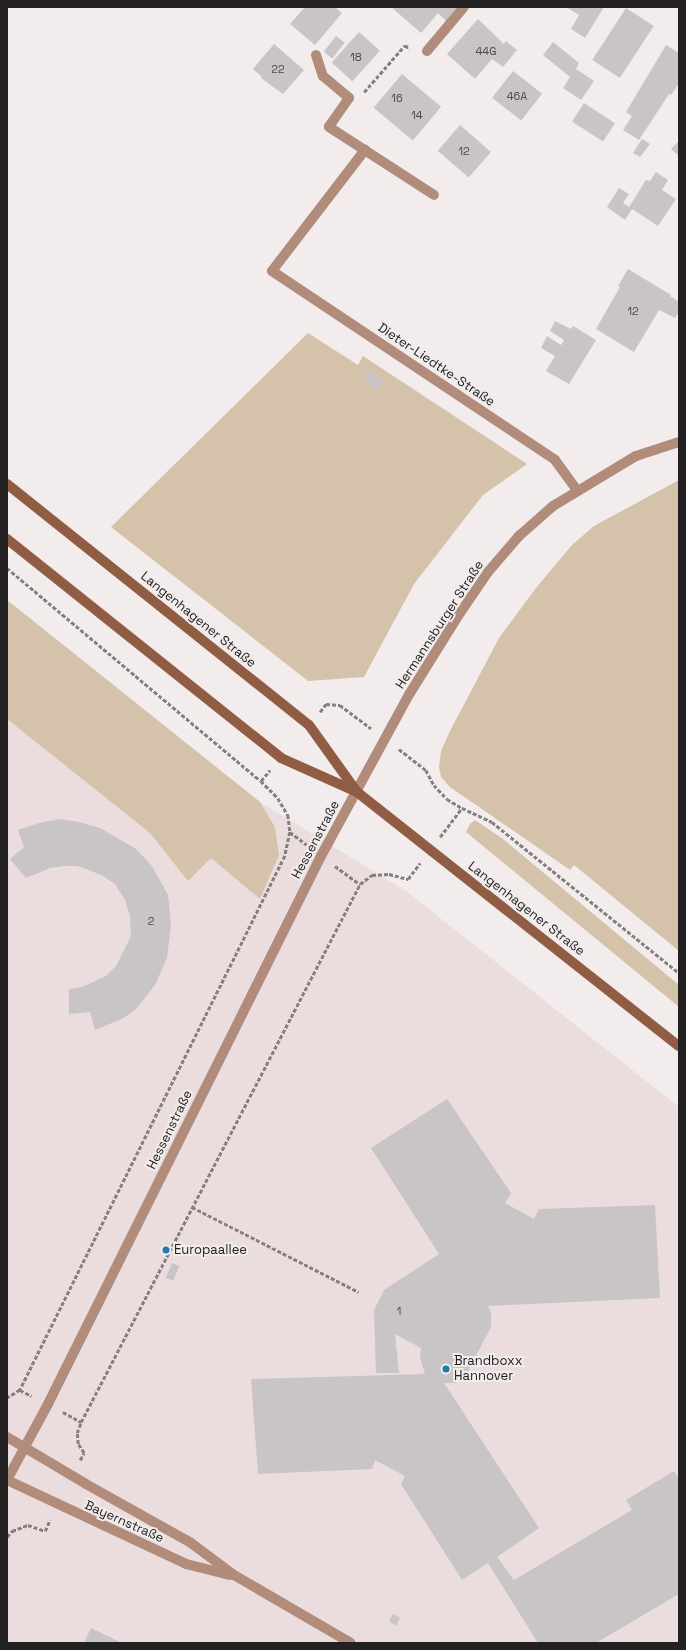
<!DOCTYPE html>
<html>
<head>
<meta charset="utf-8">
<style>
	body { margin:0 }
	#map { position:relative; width:686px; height:1650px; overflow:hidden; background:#f2ecec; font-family:"Space Grotesk",sans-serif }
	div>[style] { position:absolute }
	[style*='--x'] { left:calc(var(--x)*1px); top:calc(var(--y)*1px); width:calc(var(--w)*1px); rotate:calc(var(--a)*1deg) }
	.built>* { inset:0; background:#ebdddd }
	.green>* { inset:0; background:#d4c2aa }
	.building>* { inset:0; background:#c9c4c6; transform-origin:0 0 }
	.path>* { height:2.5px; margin-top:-1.25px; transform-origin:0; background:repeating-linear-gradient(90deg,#848080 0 4px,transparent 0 6px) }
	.service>* { height:10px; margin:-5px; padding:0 5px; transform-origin:5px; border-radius:5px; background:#b18c7b }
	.minor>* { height:10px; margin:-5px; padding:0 5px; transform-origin:5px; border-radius:5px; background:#b18c7b }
	.secondary>* { height:10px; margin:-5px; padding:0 5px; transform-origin:5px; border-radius:5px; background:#905d44 }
	.dots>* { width:11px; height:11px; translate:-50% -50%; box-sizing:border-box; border:2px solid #f2ecec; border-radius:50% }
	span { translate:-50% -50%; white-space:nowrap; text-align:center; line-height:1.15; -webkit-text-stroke:4px #f2ecec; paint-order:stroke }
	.number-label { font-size:11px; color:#4c494a }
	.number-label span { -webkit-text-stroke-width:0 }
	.street-label { font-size:13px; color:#222020 }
	.poi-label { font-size:13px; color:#222020 }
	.left { translate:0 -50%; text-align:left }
	.frame { position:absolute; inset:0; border:8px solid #222020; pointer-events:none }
</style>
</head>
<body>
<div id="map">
	<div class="built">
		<div style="clip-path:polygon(7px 600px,260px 802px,406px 891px,679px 1107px,679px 1643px,7px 1643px)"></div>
	</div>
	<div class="green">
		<div style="clip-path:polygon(308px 333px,358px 365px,363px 356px,527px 464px,483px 495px,414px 584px,364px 677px,308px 681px,111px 527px)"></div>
		<div style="clip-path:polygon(679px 480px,679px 951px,574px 865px,570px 870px,450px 787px,441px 777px,439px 767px,441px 751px,450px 731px,499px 638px,536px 588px,572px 545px,594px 526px)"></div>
		<div style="clip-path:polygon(7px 600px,260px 802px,275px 827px,279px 855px,260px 899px,211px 858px,188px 881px,150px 833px,7px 719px)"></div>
		<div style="clip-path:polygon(475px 820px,503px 839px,679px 985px,679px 1007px,466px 832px,470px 824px)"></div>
	</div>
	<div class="building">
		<div style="clip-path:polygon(305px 7px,335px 7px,342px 13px,315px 45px,290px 24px)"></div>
		<div style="clip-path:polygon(391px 7px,458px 7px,446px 21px,438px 13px,421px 33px)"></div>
		<div style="clip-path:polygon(566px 7px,604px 7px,585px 38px,571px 29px,579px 15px)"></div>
		<div style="left:626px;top:8px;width:33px;height:62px;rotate:33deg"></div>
		<div style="clip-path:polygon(478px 19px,504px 44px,506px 41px,517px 50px,503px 67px,492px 59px,475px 79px,447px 54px)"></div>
		<div style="left:359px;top:32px;width:28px;height:41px;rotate:42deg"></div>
		<div style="left:336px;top:36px;width:11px;height:20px;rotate:38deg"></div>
		<div style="clip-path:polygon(553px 42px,579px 63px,576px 69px,594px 81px,581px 100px,563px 88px,570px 77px,543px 55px)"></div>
		<div style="clip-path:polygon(274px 44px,304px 70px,283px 94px,261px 78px,262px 77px,253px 69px)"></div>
		<div style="clip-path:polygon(666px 45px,679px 53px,679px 83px,671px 95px,669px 94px,639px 140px,623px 130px,632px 116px,626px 112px)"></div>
		<div style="left:513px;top:71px;width:37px;height:34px;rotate:38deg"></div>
		<div style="left:402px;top:74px;width:51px;height:44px;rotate:40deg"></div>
		<div style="left:584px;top:103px;width:37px;height:22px;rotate:33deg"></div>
		<div style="left:460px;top:125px;width:41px;height:34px;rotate:41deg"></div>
		<div style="clip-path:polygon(642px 139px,650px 144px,640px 157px,633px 153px)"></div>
		<div style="clip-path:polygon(679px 141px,679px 156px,671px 149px)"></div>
		<div style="clip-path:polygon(656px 172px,668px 180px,662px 190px,676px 199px,658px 226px,632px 209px,625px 220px,607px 207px,619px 188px,629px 194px,623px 203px,629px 207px,646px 180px,650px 181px)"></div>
		<div style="clip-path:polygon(628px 269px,671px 295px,670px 296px,679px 302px,679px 312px,675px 318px,659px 310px,634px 352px,596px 329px,620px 287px,618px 286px)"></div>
		<div style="clip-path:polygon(555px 321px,571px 329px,573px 326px,596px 340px,569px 384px,546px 371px,555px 356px,541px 348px,547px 336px,561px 345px,564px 340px,550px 331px)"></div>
		<div style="left:370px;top:371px;width:17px;height:11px;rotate:36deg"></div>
		<div style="clip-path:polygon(59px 819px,79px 822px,100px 828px,136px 849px,152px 866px,168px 895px,171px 925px,167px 958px,155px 985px,137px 1008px,124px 1018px,95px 1030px,90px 1012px,69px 1014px,69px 989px,82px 987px,93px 982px,106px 976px,116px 966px,131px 936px,130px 917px,125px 900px,115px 884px,103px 876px,89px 870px,77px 866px,63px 866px,50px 868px,26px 878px,10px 859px,24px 847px,18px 830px,39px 823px)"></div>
		<div style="clip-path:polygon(447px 1099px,511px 1193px,505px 1203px,534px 1219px,539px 1209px,655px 1205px,660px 1298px,488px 1306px,491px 1312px,491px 1327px,467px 1373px,455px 1383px,444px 1383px,539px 1528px,497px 1557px,514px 1580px,632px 1510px,626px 1500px,674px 1471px,679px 1479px,679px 1594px,596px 1643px,538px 1643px,488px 1563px,462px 1580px,401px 1484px,405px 1476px,375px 1460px,372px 1469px,258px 1474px,251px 1379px,425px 1374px,420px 1358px,421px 1348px,395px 1334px,399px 1373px,376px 1373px,374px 1310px,384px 1290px,439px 1254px,371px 1148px)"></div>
		<div style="left:172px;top:1263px;width:8px;height:16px;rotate:23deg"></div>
		<div style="clip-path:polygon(393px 1614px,400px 1618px,396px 1626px,389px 1621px)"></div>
		<div style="clip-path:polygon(91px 1628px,122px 1643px,84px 1643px)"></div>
	</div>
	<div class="path">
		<div style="--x:364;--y:92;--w:62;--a:-48.9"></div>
		<div style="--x:405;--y:45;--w:6;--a:39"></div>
		<div style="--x:7;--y:568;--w:331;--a:40"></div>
		<div style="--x:261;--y:781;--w:24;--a:45"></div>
		<div style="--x:278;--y:798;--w:20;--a:60"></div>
		<div style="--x:288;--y:815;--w:17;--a:83"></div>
		<div style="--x:290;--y:832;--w:25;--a:102"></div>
		<div style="--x:285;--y:856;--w:596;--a:116.39"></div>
		<div style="--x:20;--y:1390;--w:15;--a:148"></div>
		<div style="--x:320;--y:712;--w:10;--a:-53"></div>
		<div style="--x:326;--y:704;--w:14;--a:4"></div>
		<div style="--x:340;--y:705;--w:39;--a:37"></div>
		<div style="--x:399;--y:749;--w:34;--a:38"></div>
		<div style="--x:426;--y:770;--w:17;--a:62"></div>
		<div style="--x:434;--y:785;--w:19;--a:47"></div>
		<div style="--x:447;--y:799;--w:17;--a:31"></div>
		<div style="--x:462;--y:808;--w:33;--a:25"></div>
		<div style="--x:492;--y:822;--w:240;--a:38.9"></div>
		<div style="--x:261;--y:781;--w:14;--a:-51"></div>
		<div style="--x:290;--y:832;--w:21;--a:37"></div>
		<div style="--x:440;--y:837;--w:36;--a:-53"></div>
		<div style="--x:335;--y:866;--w:31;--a:36"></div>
		<div style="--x:192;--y:1207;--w:187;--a:27"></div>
		<div style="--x:20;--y:1390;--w:13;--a:27"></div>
		<div style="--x:63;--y:1412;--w:21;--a:29"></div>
		<div style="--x:80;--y:1460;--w:8;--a:-60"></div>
		<div style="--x:84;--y:1453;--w:11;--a:-124"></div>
		<div style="--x:78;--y:1444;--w:11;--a:-95"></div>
		<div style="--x:77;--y:1433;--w:12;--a:-70"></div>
		<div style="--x:81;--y:1422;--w:606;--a:-62.59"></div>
		<div style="--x:360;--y:884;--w:15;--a:-37"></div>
		<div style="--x:372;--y:875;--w:17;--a:-3"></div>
		<div style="--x:389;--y:874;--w:20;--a:15"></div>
		<div style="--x:408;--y:879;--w:20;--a:-53"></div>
		<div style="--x:7;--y:1537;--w:8;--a:-50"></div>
		<div style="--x:12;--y:1531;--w:17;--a:-21"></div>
		<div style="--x:28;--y:1525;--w:18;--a:19"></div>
		<div style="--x:45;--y:1531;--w:12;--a:-66"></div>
	</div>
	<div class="service">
		<div style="--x:427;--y:51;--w:57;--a:-49.9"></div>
		<div style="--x:316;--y:55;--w:22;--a:72"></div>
		<div style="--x:323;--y:76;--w:34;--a:40"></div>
		<div style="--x:349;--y:98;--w:35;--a:125"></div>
		<div style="--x:329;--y:127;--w:125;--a:32.9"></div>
		<div style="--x:272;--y:271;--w:153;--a:-52.5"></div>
	</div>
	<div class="minor">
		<div style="--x:272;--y:271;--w:340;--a:33.7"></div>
		<div style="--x:555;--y:460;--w:37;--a:54"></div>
		<div style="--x:7;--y:1437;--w:92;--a:30.7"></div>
		<div style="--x:86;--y:1484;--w:120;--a:29.3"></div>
		<div style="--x:191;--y:1543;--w:54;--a:36.7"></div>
		<div style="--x:234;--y:1575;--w:135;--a:30.2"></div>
		<div style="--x:7;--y:1480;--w:86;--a:-61.7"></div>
		<div style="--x:48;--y:1404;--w:612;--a:-63.52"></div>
		<div style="--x:321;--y:856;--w:186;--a:-61.4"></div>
		<div style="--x:410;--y:693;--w:91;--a:-58.1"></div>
		<div style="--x:458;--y:616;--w:53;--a:-55.7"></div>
		<div style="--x:488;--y:572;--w:48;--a:-49.3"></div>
		<div style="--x:519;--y:536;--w:45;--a:-41.4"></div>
		<div style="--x:553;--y:506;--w:97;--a:-31.1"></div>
		<div style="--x:636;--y:456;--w:45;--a:-18"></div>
		<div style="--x:7;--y:1480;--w:198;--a:25.1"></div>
		<div style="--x:186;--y:1564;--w:45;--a:14"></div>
	</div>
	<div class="secondary">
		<div style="--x:7;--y:484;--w:386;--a:38.6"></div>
		<div style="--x:309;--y:725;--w:82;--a:54.4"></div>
		<div style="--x:7;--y:539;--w:351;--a:38.6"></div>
		<div style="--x:281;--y:758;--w:83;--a:24.1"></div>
		<div style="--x:357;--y:792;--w:410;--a:38.3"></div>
	</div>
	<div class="dots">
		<div style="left:166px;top:1250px;background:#1c7da9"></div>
		<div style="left:446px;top:1369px;background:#1c7da9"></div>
	</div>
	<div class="number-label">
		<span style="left:486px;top:51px">44G</span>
		<span style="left:356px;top:57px">18</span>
		<span style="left:278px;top:69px">22</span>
		<span style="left:517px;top:96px">46A</span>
		<span style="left:397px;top:98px">16</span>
		<span style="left:417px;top:115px">14</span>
		<span style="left:464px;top:151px">12</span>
		<span style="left:633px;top:311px">12</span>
		<span style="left:151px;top:921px">2</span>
		<span style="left:399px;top:1311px">1</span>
	</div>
	<div class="street-label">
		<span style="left:436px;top:365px;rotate:34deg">Dieter-Liedtke-Straße</span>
		<span style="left:198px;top:620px;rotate:39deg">Langenhagener Straße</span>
		<span style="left:440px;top:625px;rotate:-57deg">Hermannsburger Straße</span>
		<span style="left:316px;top:840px;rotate:-62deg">Hessenstraße</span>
		<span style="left:526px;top:909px;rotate:38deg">Langenhagener Straße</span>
		<span style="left:170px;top:1130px;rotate:-64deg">Hessenstraße</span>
		<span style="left:124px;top:1522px;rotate:24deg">Bayernstraße</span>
	</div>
	<div class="poi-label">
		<span class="left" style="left:174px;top:1250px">Europaallee</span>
		<span class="left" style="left:454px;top:1369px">Brandboxx<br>Hannover</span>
	</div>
	<div class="frame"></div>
</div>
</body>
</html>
